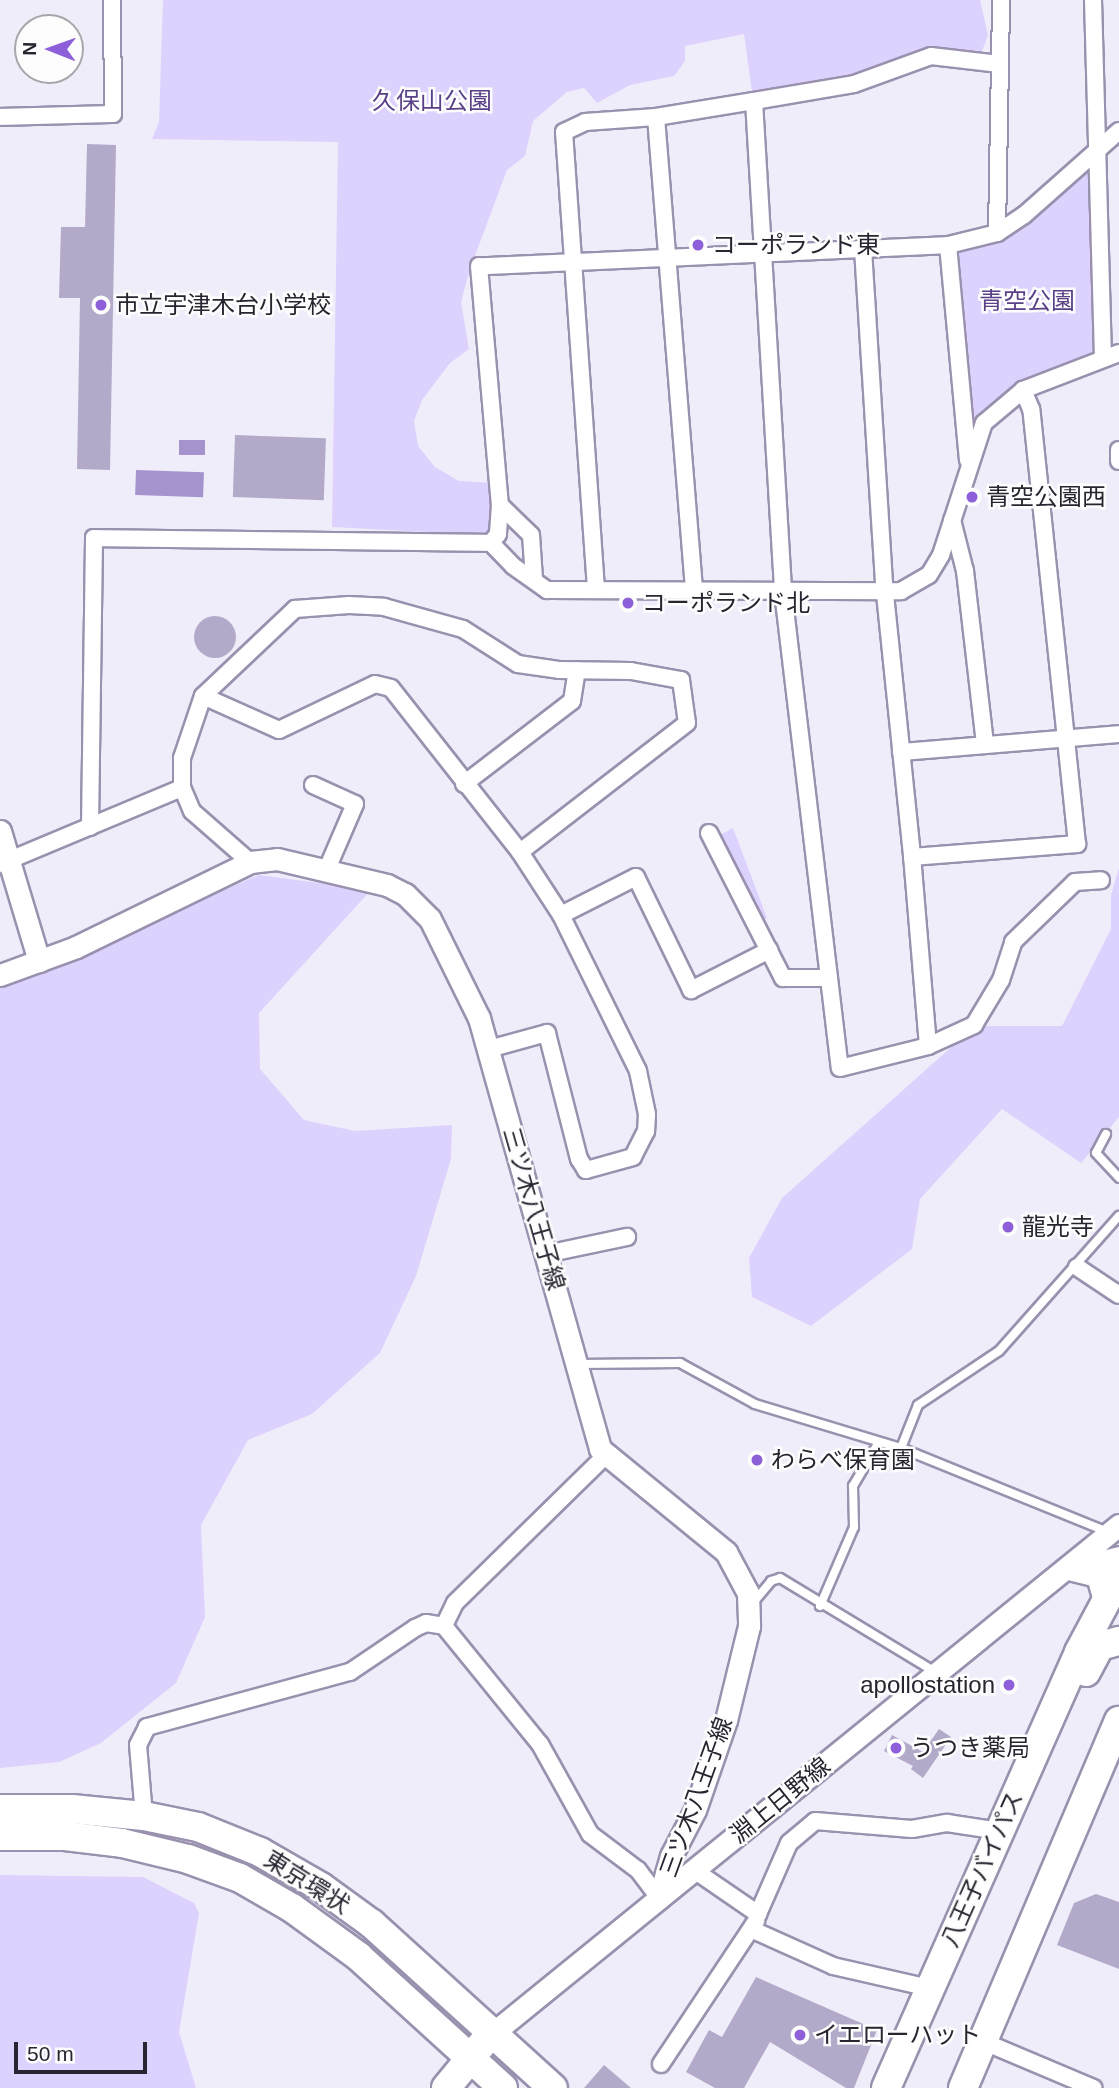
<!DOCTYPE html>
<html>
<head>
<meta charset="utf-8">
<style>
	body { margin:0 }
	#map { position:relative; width:1119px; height:2088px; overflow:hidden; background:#f0edfa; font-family:Helvetica,"Noto Sans JP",sans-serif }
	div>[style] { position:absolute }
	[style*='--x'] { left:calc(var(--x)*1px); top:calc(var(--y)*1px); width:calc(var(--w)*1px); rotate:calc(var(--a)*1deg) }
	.green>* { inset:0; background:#ddd1fe }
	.water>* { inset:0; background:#a493cd; transform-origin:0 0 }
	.building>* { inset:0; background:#b2aac8; transform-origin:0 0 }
	.round { border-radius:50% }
	.roads { filter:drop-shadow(2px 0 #9991ae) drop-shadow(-2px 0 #9991ae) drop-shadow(0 2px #9991ae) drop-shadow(0 -2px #9991ae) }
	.lane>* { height:8px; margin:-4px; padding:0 4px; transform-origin:4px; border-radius:4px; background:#fff }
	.street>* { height:16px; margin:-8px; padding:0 8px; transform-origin:8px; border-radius:8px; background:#fff }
	.secondary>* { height:21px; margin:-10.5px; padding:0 10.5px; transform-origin:10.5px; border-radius:10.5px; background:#fff }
	.highway>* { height:28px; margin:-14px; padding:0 14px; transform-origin:14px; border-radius:14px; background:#fff }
	.dots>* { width:19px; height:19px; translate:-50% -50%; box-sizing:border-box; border:4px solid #fdfdfd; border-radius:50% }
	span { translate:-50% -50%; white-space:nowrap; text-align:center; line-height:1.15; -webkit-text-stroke:5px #fdfdfd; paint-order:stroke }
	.park-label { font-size:24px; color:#594087 }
	.poi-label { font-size:24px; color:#282430 }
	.left { translate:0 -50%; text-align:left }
	.right { translate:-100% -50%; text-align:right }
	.street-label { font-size:24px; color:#282430 }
	.north { position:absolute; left:14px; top:14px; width:70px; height:70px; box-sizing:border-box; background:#fdfdfd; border:2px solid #a8a6ab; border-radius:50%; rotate:271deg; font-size:19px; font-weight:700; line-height:28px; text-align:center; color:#282430 }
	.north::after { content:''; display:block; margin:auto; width:24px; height:32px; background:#8d60da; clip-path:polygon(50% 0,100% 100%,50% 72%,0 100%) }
	.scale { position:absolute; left:14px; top:2042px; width:133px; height:32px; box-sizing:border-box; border:4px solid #282430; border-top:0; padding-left:9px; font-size:21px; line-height:24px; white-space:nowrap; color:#282430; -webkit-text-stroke:5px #fdfdfd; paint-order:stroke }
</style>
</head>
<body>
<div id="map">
	<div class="green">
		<div style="clip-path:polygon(163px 0,980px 0,988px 35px,982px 51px,931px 47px,848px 77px,752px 92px,744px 34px,685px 46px,685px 61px,674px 76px,630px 85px,597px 103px,584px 88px,567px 92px,533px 121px,525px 156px,507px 170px,470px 269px,461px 302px,469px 349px,450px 363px,422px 400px,414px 421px,418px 446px,435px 467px,459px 481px,493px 483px,491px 530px,485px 535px,332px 527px,338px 142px,152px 139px,159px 122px)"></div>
		<div style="clip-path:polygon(1094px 153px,1103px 357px,1002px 404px,968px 460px,948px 245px,997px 233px)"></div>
		<div style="clip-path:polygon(733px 828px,767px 918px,757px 926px,712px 839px)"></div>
		<div style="clip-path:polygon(1119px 868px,1119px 1117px,1081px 1163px,1002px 1109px,920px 1199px,912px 1249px,811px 1326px,752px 1297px,749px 1258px,782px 1198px,975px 1026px,1062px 1026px,1111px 929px,1111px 895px)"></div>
		<div style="clip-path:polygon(259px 875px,371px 890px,259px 1013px,260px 1069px,304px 1120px,355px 1131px,452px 1125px,451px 1159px,416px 1276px,380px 1353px,312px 1414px,248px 1440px,201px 1525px,205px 1617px,176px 1683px,101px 1743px,59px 1762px,0 1768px,0 987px)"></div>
		<div style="clip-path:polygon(0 1875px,143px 1877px,194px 1903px,199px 1913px,179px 2032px,196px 2088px,0 2088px)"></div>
	</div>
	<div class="water">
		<div style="left:179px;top:440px;width:26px;height:15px"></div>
		<div style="left:136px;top:470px;width:68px;height:25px;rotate:2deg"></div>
	</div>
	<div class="building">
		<div style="clip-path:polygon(87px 144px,116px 145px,110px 470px,77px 469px,80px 298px,59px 298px,61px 227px,85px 227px)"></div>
		<div style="left:235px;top:435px;width:91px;height:62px;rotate:2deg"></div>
		<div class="round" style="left:194px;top:616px;width:42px;height:42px"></div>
		<div style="clip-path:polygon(939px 1729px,951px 1737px,923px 1778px,911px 1769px,913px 1766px,884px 1751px,892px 1735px,923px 1752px)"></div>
		<div style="clip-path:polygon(1096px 1894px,1119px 1902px,1119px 1969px,1057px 1945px,1074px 1903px)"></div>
		<div style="clip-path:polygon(756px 1977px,877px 2030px,854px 2088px,846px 2088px,770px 2042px,744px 2088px,715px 2088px,686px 2072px,709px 2030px,722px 2037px)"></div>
		<div style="clip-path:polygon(604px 2065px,631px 2088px,584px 2088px)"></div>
	</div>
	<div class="roads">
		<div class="lane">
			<div style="--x:1106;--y:1134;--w:21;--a:118"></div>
			<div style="--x:1096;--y:1153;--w:34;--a:47"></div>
			<div style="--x:578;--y:1364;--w:102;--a:-0.6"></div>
			<div style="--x:680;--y:1363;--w:85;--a:28.7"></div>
			<div style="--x:755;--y:1404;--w:152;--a:16.8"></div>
			<div style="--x:901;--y:1448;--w:223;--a:22.1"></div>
			<div style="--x:901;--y:1448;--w:46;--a:-68.4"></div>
			<div style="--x:918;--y:1405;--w:97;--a:-33.7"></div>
			<div style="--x:999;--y:1351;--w:181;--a:-48.4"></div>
			<div style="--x:752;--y:1604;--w:30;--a:-50"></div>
			<div style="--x:771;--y:1581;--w:9;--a:-18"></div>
			<div style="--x:780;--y:1578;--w:181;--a:31.2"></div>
			<div style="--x:820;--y:1606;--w:86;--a:-66.7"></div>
			<div style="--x:854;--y:1527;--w:41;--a:-91.4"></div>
			<div style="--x:853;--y:1486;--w:51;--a:-59.4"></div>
		</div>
		<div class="street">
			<div style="--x:1093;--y:0;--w:357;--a:88.4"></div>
			<div style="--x:754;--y:101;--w:101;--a:-9.6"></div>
			<div style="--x:854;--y:84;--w:82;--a:-20"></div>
			<div style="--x:931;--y:56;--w:69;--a:6.6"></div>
			<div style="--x:0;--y:117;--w:113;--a:-1.5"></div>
			<div style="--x:113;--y:114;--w:114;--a:-90.5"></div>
			<div style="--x:656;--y:117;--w:475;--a:85.4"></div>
			<div style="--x:1119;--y:131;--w:127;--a:138.5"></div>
			<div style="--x:1024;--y:215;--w:32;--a:146"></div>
			<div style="--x:997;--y:233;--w:50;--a:166.2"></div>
			<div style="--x:948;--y:245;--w:469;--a:177.4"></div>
			<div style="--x:479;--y:266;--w:240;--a:85"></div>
			<div style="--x:500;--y:505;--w:29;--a:94"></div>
			<div style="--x:498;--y:534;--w:11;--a:128"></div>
			<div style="--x:491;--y:543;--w:32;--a:46"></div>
			<div style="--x:513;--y:566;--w:42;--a:35.2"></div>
			<div style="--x:547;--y:590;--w:354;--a:0.2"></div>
			<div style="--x:901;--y:591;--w:32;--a:-30"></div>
			<div style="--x:929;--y:575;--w:23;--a:-59"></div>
			<div style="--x:941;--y:555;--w:139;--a:-72"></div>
			<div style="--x:984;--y:423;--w:51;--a:-40.2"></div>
			<div style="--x:1023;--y:390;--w:103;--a:-21.1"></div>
			<div style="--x:997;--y:233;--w:233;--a:-89"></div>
			<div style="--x:948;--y:245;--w:216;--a:84.7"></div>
			<div style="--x:863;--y:249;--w:346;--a:86.4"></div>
			<div style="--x:885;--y:594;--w:264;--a:84.1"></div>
			<div style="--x:1119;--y:450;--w:11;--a:90"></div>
			<div style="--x:500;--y:505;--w:43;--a:44.1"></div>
			<div style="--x:531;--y:535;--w:44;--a:86.1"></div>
			<div style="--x:952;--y:520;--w:53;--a:75.7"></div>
			<div style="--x:965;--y:571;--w:175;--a:83.4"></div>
			<div style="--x:596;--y:589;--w:458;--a:-94"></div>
			<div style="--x:564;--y:132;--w:23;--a:-25"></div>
			<div style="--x:585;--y:122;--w:71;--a:-4"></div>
			<div style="--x:656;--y:117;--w:99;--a:-9.3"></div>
			<div style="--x:754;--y:101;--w:492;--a:86.6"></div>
			<div style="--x:783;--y:592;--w:479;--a:83.2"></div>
			<div style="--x:840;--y:1068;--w:91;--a:-14"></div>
			<div style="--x:928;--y:1046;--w:51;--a:-24.5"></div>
			<div style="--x:974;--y:1025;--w:52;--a:-59"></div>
			<div style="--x:1001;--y:980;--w:40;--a:-72"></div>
			<div style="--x:1013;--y:942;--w:86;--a:-44.1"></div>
			<div style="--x:1075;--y:882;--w:26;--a:-4"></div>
			<div style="--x:203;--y:696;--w:83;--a:24.1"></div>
			<div style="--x:279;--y:730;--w:106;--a:-25.6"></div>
			<div style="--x:375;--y:684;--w:16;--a:14"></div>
			<div style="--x:391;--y:688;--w:209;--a:51.8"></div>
			<div style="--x:520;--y:852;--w:75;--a:56.9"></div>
			<div style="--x:561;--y:915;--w:174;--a:63.7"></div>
			<div style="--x:638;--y:1071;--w:44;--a:78.2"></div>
			<div style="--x:647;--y:1114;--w:17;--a:93"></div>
			<div style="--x:646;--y:1131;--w:29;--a:117"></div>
			<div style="--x:633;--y:1157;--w:49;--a:164.5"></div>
			<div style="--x:586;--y:1170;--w:13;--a:-122"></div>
			<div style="--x:579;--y:1159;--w:130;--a:-104.3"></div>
			<div style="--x:547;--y:1033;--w:60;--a:164.6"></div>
			<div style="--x:901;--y:752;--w:219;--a:-4.7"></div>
			<div style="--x:464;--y:784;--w:136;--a:-37.5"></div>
			<div style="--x:572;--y:701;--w:31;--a:-81"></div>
			<div style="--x:313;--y:785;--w:46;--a:24.3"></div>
			<div style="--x:355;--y:804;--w:71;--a:113.3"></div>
			<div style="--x:90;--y:827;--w:289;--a:-89.2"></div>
			<div style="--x:94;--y:538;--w:397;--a:0.7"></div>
			<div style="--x:709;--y:833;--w:163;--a:63"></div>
			<div style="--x:783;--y:978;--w:46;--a:0"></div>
			<div style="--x:250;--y:862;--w:77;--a:-138.7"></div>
			<div style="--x:192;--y:811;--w:25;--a:-113"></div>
			<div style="--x:182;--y:788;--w:30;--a:-90"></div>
			<div style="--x:182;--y:758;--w:65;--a:-71.3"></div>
			<div style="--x:203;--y:696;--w:127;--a:-43.4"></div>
			<div style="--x:295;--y:609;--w:54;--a:-4.2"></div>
			<div style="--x:349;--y:605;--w:35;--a:3"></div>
			<div style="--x:384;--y:607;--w:82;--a:15.6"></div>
			<div style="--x:463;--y:629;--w:65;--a:32.5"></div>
			<div style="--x:518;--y:664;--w:41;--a:8.3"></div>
			<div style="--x:559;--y:670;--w:72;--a:0.8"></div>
			<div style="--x:631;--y:671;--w:51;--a:10.2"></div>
			<div style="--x:681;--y:680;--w:43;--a:82.1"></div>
			<div style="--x:687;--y:723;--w:211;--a:142.3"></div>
			<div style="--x:0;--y:864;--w:197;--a:-22.7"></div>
			<div style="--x:561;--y:915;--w:84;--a:-26.9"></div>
			<div style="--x:636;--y:877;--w:126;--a:64"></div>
			<div style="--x:691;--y:990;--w:88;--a:-27.1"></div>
			<div style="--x:928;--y:1046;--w:190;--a:-94.8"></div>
			<div style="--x:912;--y:857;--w:166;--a:-4.5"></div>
			<div style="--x:1077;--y:844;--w:437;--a:-96"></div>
			<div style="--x:1031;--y:409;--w:21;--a:-113"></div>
			<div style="--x:546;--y:1254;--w:83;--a:-11.9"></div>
			<div style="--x:1077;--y:1267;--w:50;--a:33.7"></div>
			<div style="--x:605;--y:1456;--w:210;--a:135.6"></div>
			<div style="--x:455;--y:1603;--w:25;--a:116"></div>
			<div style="--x:444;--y:1626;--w:152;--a:50.9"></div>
			<div style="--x:540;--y:1744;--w:103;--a:60.9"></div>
			<div style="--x:590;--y:1834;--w:60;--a:36.9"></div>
			<div style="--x:638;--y:1870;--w:35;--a:53"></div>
			<div style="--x:144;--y:1816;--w:71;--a:-94.8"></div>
			<div style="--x:138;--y:1745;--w:20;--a:-63"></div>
			<div style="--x:147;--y:1727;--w:210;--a:-15.2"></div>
			<div style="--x:350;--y:1672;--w:78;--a:-34.1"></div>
			<div style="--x:415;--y:1628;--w:12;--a:-24"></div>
			<div style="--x:426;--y:1623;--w:18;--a:9"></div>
			<div style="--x:694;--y:1870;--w:78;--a:34.5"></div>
			<div style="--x:758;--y:1914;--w:77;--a:-66.4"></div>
			<div style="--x:789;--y:1843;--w:34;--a:-40"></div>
			<div style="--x:815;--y:1821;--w:97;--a:4.7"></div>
			<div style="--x:912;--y:1829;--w:36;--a:-10"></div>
			<div style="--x:947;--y:1823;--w:53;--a:8.7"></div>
			<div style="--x:753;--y:1930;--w:88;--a:24.2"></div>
			<div style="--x:833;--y:1966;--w:99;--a:12.8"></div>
			<div style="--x:982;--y:2041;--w:121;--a:22.9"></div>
			<div style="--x:661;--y:2064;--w:172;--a:-56.4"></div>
		</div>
		<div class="secondary">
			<div style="--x:0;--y:831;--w:136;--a:73.3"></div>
			<div style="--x:0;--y:975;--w:81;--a:-20.2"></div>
			<div style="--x:76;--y:947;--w:194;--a:-26"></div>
			<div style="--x:250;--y:862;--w:27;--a:-6"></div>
			<div style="--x:277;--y:859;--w:113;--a:13.3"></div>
			<div style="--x:387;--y:885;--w:20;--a:27"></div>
			<div style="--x:405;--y:894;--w:35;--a:45"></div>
			<div style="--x:430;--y:919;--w:110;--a:63.7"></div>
			<div style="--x:479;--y:1018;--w:448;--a:74.3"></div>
			<div style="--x:600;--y:1449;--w:163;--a:39.3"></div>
			<div style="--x:726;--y:1552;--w:47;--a:61.8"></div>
			<div style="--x:748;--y:1593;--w:33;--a:88"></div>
			<div style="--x:749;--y:1626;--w:97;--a:103.7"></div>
			<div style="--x:726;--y:1720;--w:95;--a:109"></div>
			<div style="--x:695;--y:1810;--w:52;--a:117.6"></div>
			<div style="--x:671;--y:1856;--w:44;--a:105.9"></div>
			<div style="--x:1075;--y:1568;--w:45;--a:-14"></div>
			<div style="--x:1069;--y:1569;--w:29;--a:14"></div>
			<div style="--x:1097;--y:1576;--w:26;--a:74"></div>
			<div style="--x:493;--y:2033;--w:806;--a:-39.06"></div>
		</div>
		<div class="highway">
			<div style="--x:1086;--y:1672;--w:30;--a:-62"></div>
			<div style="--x:1100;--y:1646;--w:20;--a:-15"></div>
			<div style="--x:0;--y:1809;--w:72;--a:0"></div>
			<div style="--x:72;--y:1809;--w:72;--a:5.6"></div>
			<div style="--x:144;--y:1816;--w:55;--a:11.5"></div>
			<div style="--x:198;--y:1827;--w:67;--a:22"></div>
			<div style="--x:260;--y:1852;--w:70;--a:29.8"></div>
			<div style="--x:321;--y:1887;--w:63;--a:36"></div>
			<div style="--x:372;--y:1924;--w:244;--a:42.2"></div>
			<div style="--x:0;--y:1836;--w:65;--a:0"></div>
			<div style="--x:65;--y:1836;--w:57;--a:7"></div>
			<div style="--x:122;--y:1843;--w:68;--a:13.6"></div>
			<div style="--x:188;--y:1859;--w:55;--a:20.1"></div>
			<div style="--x:240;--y:1878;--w:60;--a:30"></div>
			<div style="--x:292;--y:1908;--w:82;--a:36"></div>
			<div style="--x:358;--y:1956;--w:196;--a:42.3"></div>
			<div style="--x:446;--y:2088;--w:58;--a:-50.6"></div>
			<div style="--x:886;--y:2088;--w:477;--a:-66.1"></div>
			<div style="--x:1079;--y:1652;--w:85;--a:-61.9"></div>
			<div style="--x:963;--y:2088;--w:399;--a:-67"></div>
		</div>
	</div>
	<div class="dots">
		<div style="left:698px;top:245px;background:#8d60da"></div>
		<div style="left:101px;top:305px;background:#8d60da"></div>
		<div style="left:972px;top:497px;background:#8d60da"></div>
		<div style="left:628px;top:603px;background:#8d60da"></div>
		<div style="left:1008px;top:1227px;background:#8d60da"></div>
		<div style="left:757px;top:1460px;background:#8d60da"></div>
		<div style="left:1009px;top:1685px;background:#8d60da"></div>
		<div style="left:896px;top:1748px;background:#8d60da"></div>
		<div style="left:800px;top:2035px;background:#8d60da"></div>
	</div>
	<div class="park-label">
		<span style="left:432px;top:101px">久保山公園</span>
		<span style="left:1027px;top:301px">青空公園</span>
	</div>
	<div class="poi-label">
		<span class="left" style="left:712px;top:245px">コーポランド東</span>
		<span class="left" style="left:115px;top:305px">市立宇津木台小学校</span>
		<span class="left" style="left:986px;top:497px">青空公園西</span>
		<span class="left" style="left:642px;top:603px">コーポランド北</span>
		<span class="left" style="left:1022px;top:1227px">龍光寺</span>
		<span class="left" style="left:771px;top:1460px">わらべ保育園</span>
		<span class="right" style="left:995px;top:1685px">apollostation</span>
		<span class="left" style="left:910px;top:1748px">うつき薬局</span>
		<span class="left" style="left:814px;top:2035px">イエローハット</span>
	</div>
	<div class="street-label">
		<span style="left:534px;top:1209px;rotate:74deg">三ツ木八王子線</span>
		<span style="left:696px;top:1797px;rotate:-70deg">三ツ木八王子線</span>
		<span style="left:780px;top:1800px;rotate:-39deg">淵上日野線</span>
		<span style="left:982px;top:1869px;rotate:-66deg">八王子バイパス</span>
		<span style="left:307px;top:1882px;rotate:32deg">東京環状</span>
	</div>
	<div class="north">N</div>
	<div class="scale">50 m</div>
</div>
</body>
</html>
